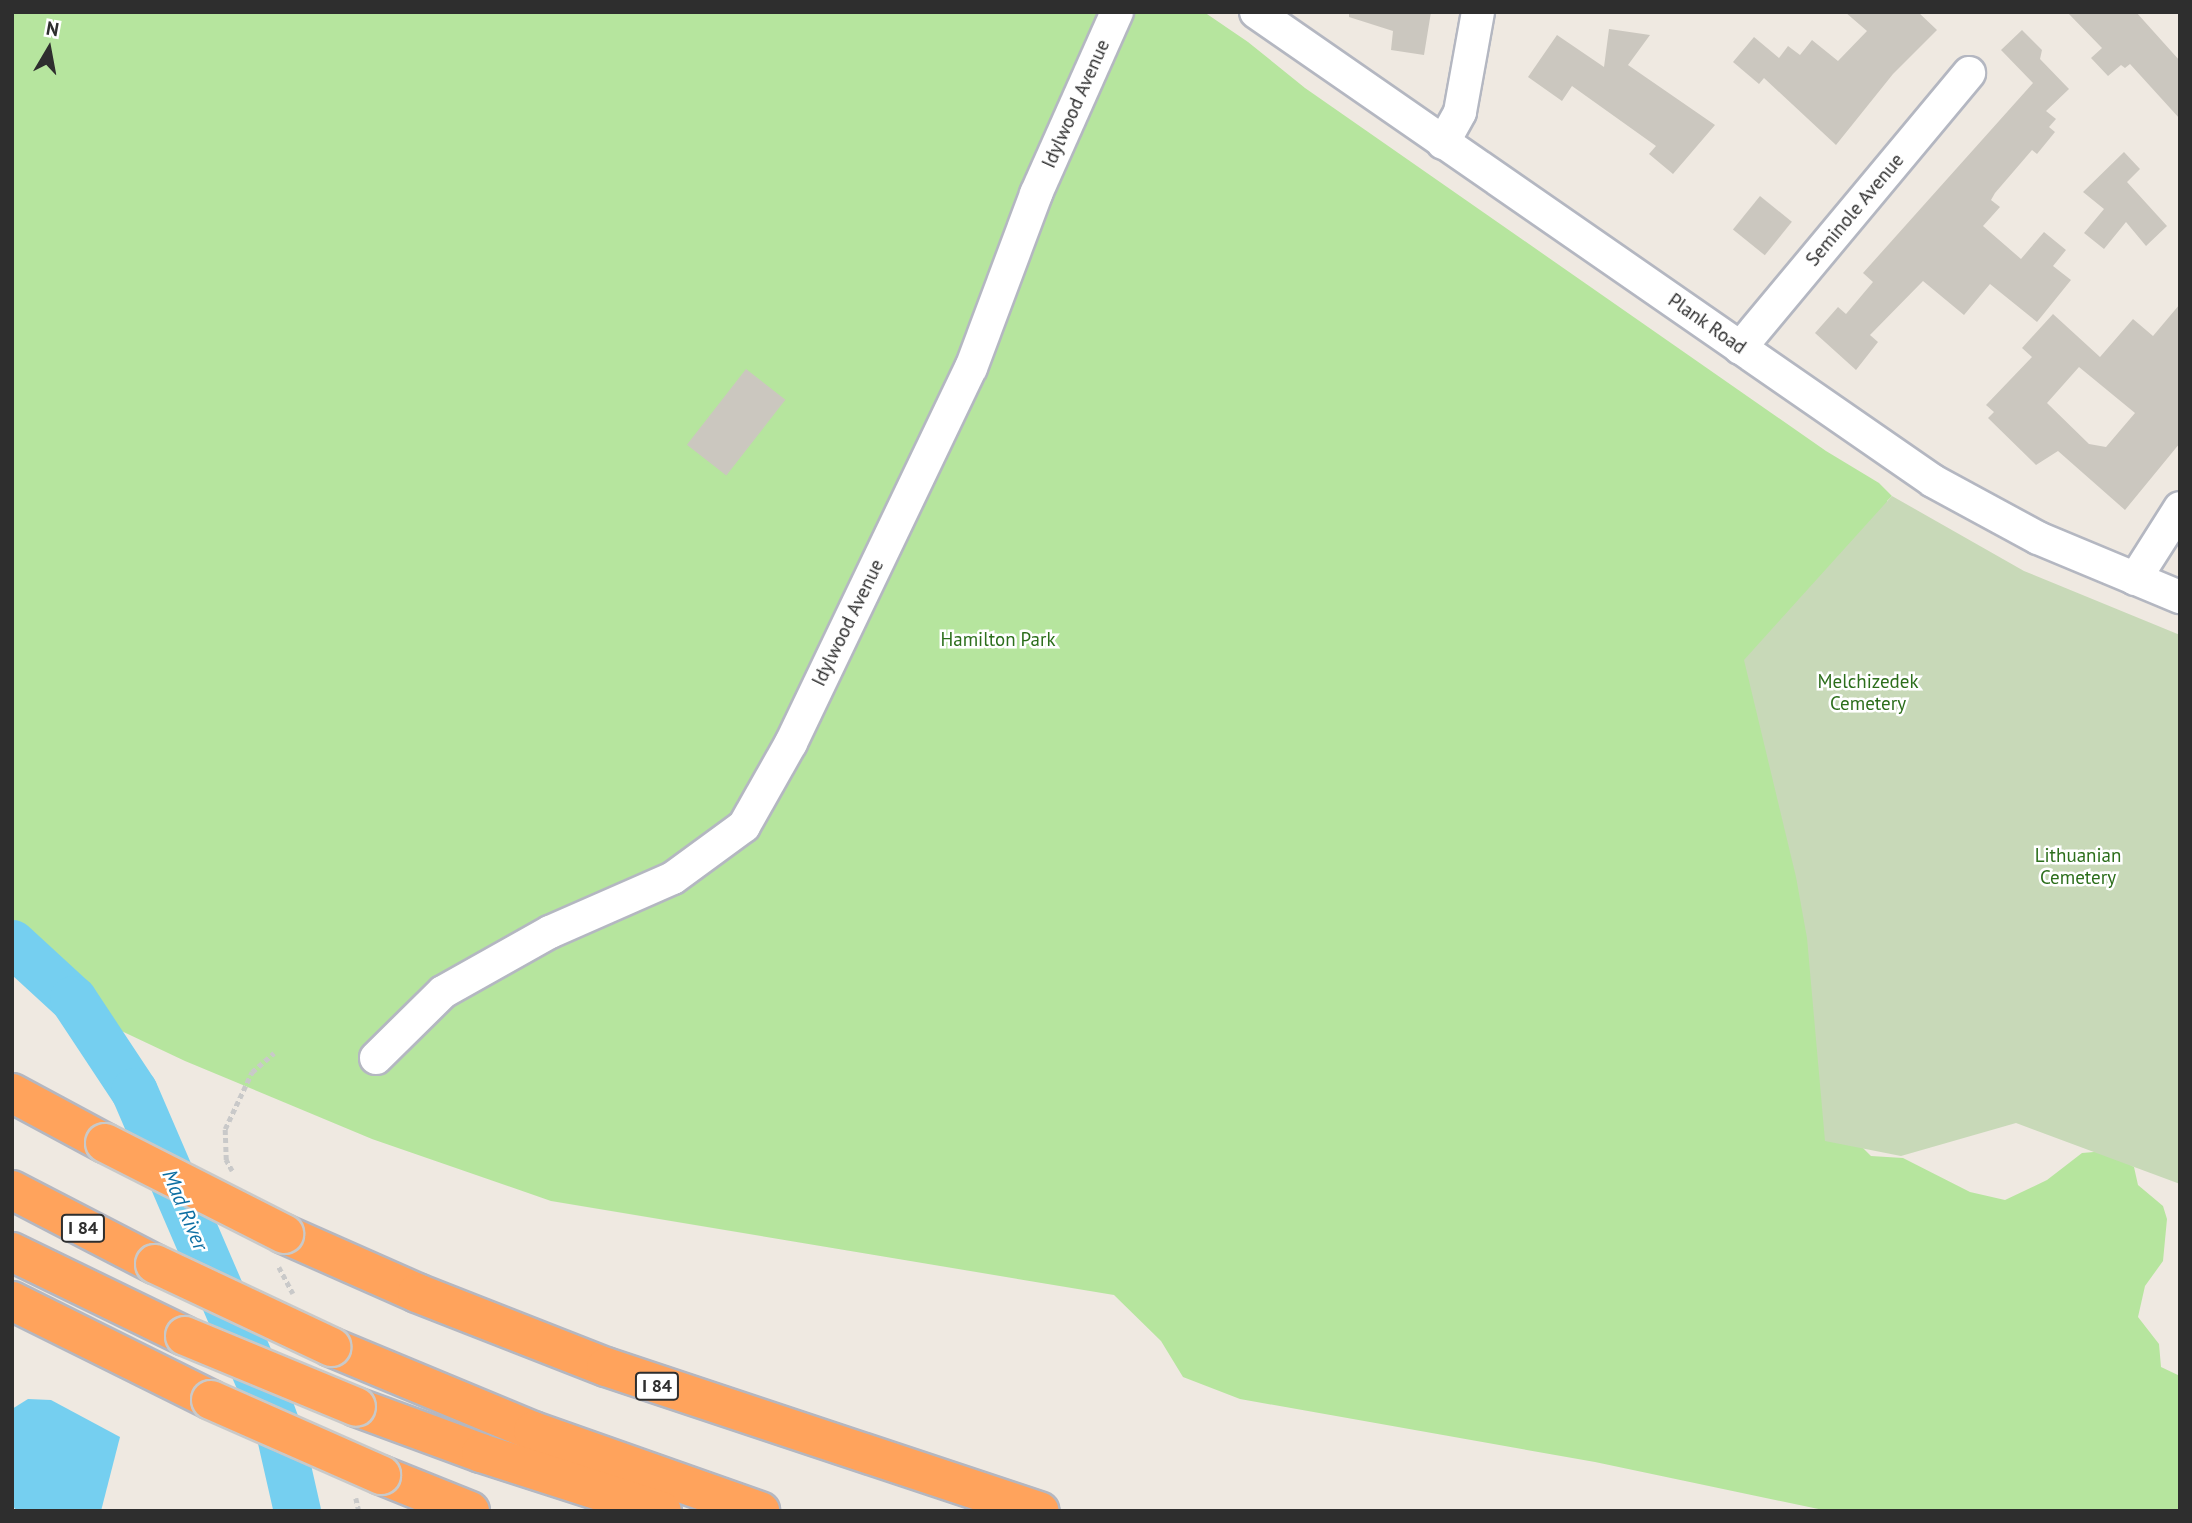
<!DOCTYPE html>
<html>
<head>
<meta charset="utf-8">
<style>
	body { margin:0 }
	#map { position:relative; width:2192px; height:1523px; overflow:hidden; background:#efe9e1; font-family:"PT Sans",sans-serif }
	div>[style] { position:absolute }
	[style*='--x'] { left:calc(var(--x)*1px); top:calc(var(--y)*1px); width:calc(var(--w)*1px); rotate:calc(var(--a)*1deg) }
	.green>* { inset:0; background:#b6e59e }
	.cemetery>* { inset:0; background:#c8d9b8 }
	.water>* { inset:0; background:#75cff0 }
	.river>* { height:47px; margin:-23.5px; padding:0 23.5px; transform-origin:23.5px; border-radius:23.5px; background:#75cff0 }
	.building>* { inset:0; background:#cbc7bf; transform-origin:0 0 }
	.path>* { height:4.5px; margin-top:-2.25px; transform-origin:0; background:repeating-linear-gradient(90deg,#c9c9c9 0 5px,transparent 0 8.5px) }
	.roads { filter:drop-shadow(2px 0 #b4b7c1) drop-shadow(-2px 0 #b4b7c1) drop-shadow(0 2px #b4b7c1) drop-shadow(0 -2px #b4b7c1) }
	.minor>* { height:32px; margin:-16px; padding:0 16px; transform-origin:16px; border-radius:16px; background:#fff }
	.highway>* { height:38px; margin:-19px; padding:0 19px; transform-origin:19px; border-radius:19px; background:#ffa35c }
	.bridges { filter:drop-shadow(2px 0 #c9c9c9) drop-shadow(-2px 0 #c9c9c9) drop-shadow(0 2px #c9c9c9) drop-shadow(0 -2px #c9c9c9) }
	.highway-bridge>* { height:38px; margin:-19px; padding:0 19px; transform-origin:19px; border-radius:19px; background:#ffa35c }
	span { translate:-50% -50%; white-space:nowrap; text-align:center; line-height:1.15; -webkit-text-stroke:5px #fff; paint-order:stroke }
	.shield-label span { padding:2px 5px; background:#fff; border:2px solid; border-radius:5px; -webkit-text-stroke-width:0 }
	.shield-label { font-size:18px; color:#2e2e2e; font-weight:700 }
	.street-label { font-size:19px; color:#2e2e2e }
	.park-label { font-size:19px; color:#2c6e1b }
	.water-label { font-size:21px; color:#0d6fa3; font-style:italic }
	.frame { position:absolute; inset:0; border:14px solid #2e2e2e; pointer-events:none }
	.north { position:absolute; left:14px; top:14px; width:70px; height:70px; -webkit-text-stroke:5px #fff; paint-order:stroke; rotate:10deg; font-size:19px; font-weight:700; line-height:28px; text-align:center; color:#2e2e2e }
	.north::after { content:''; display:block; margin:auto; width:24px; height:32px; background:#2e2e2e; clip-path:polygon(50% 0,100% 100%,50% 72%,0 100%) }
</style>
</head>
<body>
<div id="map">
	<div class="green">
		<div style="clip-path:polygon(12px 12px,1204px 12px,1248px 42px,1305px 88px,1826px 451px,1879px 483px,1892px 496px,1887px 501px,1858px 1143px,1871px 1156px,1903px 1158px,1970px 1192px,2005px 1200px,2047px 1180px,2082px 1153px,2106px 1151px,2134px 1167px,2138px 1185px,2163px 1206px,2167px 1219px,2163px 1261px,2145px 1286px,2138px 1317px,2159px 1344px,2161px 1367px,2180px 1376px,2180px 1511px,1828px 1511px,1595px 1462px,1240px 1399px,1183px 1377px,1161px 1341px,1114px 1295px,551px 1201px,372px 1139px,185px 1061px,41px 993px,12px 966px)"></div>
	</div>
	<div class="cemetery">
		<div style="clip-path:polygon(1892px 496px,2024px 571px,2180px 635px,2180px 1184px,2016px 1123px,1901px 1156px,1825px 1141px,1807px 938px,1796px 877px,1744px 660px)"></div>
	</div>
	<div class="water">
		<div style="clip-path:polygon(28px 1399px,51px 1400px,120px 1437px,101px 1511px,17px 1511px,12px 1505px,12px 1409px)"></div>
	</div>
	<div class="river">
		<div style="--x:12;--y:943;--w:83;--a:42.6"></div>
		<div style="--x:73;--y:999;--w:110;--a:56.5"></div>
		<div style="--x:134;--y:1091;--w:336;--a:66.7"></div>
		<div style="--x:267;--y:1400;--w:38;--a:70"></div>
		<div style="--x:280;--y:1436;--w:77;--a:77.2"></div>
	</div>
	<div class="building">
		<div style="clip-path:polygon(1349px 12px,1431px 12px,1424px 55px,1391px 50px,1393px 31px,1349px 17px)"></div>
		<div style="clip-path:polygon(1845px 12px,1918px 12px,1937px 30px,1893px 74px,1836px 145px,1764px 78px,1759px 84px,1733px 62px,1754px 37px,1779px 58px,1788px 46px,1800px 55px,1812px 40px,1838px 61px,1867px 31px)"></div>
		<div style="clip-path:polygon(2067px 12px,2136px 12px,2180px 61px,2180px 119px,2130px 64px,2125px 68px,2121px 65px,2108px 76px,2091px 58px,2102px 48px)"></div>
		<div style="clip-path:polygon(1609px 29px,1650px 35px,1628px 65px,1715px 125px,1673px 174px,1649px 154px,1656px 146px,1572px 86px,1562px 101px,1528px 77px,1557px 35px,1604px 67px)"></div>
		<div style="clip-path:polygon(2022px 30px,2042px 50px,2040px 59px,2069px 89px,2046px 111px,2056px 119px,2049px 127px,2055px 132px,2037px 154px,2032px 150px,1995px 193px,1991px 200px,2000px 207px,1983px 226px,2021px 259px,2044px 232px,2066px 250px,2053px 266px,2071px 280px,2037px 322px,1990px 284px,1964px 315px,1923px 281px,1870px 335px,1878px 342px,1856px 370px,1815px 333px,1838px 307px,1846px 314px,1873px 282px,1863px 273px,2033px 83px,2001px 50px)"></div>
		<div style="clip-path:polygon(2124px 152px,2140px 169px,2127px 182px,2167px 226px,2146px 246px,2126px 222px,2104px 249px,2084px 233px,2104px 209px,2083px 192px)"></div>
		<div style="left:1760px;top:196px;width:41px;height:43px;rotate:39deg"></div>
		<div style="clip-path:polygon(evenodd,2180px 304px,2180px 443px,2125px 510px,2058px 451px,2036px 465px,1988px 418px,1994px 412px,1986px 405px,2032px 357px,2022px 348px,2053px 314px,2100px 357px,2133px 319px,2153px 336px,2180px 304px,2079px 367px,2135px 413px,2106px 447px,2089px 444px,2047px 403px,2079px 367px)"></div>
		<div style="left:746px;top:369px;width:50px;height:96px;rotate:38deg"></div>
	</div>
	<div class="path">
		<div style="--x:232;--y:1171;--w:13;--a:-119"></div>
		<div style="--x:226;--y:1160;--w:31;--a:-92"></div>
		<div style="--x:225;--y:1129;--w:63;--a:-64.7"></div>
		<div style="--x:252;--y:1072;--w:29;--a:-41"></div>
		<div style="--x:279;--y:1267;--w:30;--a:62"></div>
		<div style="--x:356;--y:1498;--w:13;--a:77"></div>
	</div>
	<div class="roads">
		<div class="minor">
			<div style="--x:1256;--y:12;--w:824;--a:34.71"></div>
			<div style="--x:1933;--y:481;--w:119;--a:28.5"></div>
			<div style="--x:2038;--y:538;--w:154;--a:22.6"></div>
			<div style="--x:1443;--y:143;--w:35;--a:-61"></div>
			<div style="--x:1460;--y:112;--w:102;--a:-79.8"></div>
			<div style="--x:1740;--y:348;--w:358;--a:-50.2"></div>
			<div style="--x:2135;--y:579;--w:84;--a:-57.6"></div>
			<div style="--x:376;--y:1058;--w:94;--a:-44.6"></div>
			<div style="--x:443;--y:992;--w:123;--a:-29.3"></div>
			<div style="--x:550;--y:932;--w:134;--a:-23.7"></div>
			<div style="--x:673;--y:878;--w:88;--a:-36.2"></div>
			<div style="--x:744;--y:826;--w:95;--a:-60.5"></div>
			<div style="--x:791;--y:743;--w:416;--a:-64.4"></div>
			<div style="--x:971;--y:368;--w:186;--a:-69.5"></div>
			<div style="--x:1036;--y:194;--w:199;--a:-66"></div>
		</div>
		<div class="highway">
			<div style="--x:12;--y:1093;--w:106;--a:28.3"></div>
			<div style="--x:12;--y:1190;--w:161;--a:27.4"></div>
			<div style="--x:284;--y:1234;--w:145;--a:23.9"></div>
			<div style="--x:417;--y:1293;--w:203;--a:21.4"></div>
			<div style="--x:606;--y:1367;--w:457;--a:18.4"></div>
			<div style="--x:12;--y:1252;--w:192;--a:25.9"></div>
			<div style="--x:12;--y:1301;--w:222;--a:26.4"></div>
			<div style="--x:331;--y:1347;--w:219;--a:22.6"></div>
			<div style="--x:533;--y:1431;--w:241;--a:19.4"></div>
			<div style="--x:356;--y:1407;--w:133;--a:20.2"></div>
			<div style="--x:481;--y:1453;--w:190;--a:17.8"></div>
			<div style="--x:381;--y:1475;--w:96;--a:22"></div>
		</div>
	</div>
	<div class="bridges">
		<div class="highway-bridge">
			<div style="--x:105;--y:1143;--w:201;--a:26.9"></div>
			<div style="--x:155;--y:1264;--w:195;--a:25.2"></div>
			<div style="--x:185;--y:1336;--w:185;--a:22.5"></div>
			<div style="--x:211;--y:1400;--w:186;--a:23.8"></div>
		</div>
	</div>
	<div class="shield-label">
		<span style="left:83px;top:1228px">I 84</span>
		<span style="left:657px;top:1386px">I 84</span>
	</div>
	<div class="street-label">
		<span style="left:1076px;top:104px;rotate:-66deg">Idylwood Avenue</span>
		<span style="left:1855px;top:210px;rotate:-50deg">Seminole Avenue</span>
		<span style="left:1707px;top:324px;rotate:35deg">Plank Road</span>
		<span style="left:848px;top:623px;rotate:-64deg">Idylwood Avenue</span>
	</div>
	<div class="park-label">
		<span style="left:998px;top:640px">Hamilton Park</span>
		<span style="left:1868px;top:693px">Melchizedek<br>Cemetery</span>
		<span style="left:2078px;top:867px">Lithuanian<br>Cemetery</span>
	</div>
	<div class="water-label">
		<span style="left:185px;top:1210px;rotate:67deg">Mad River</span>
	</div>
	<div class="frame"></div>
	<div class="north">N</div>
</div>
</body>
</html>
